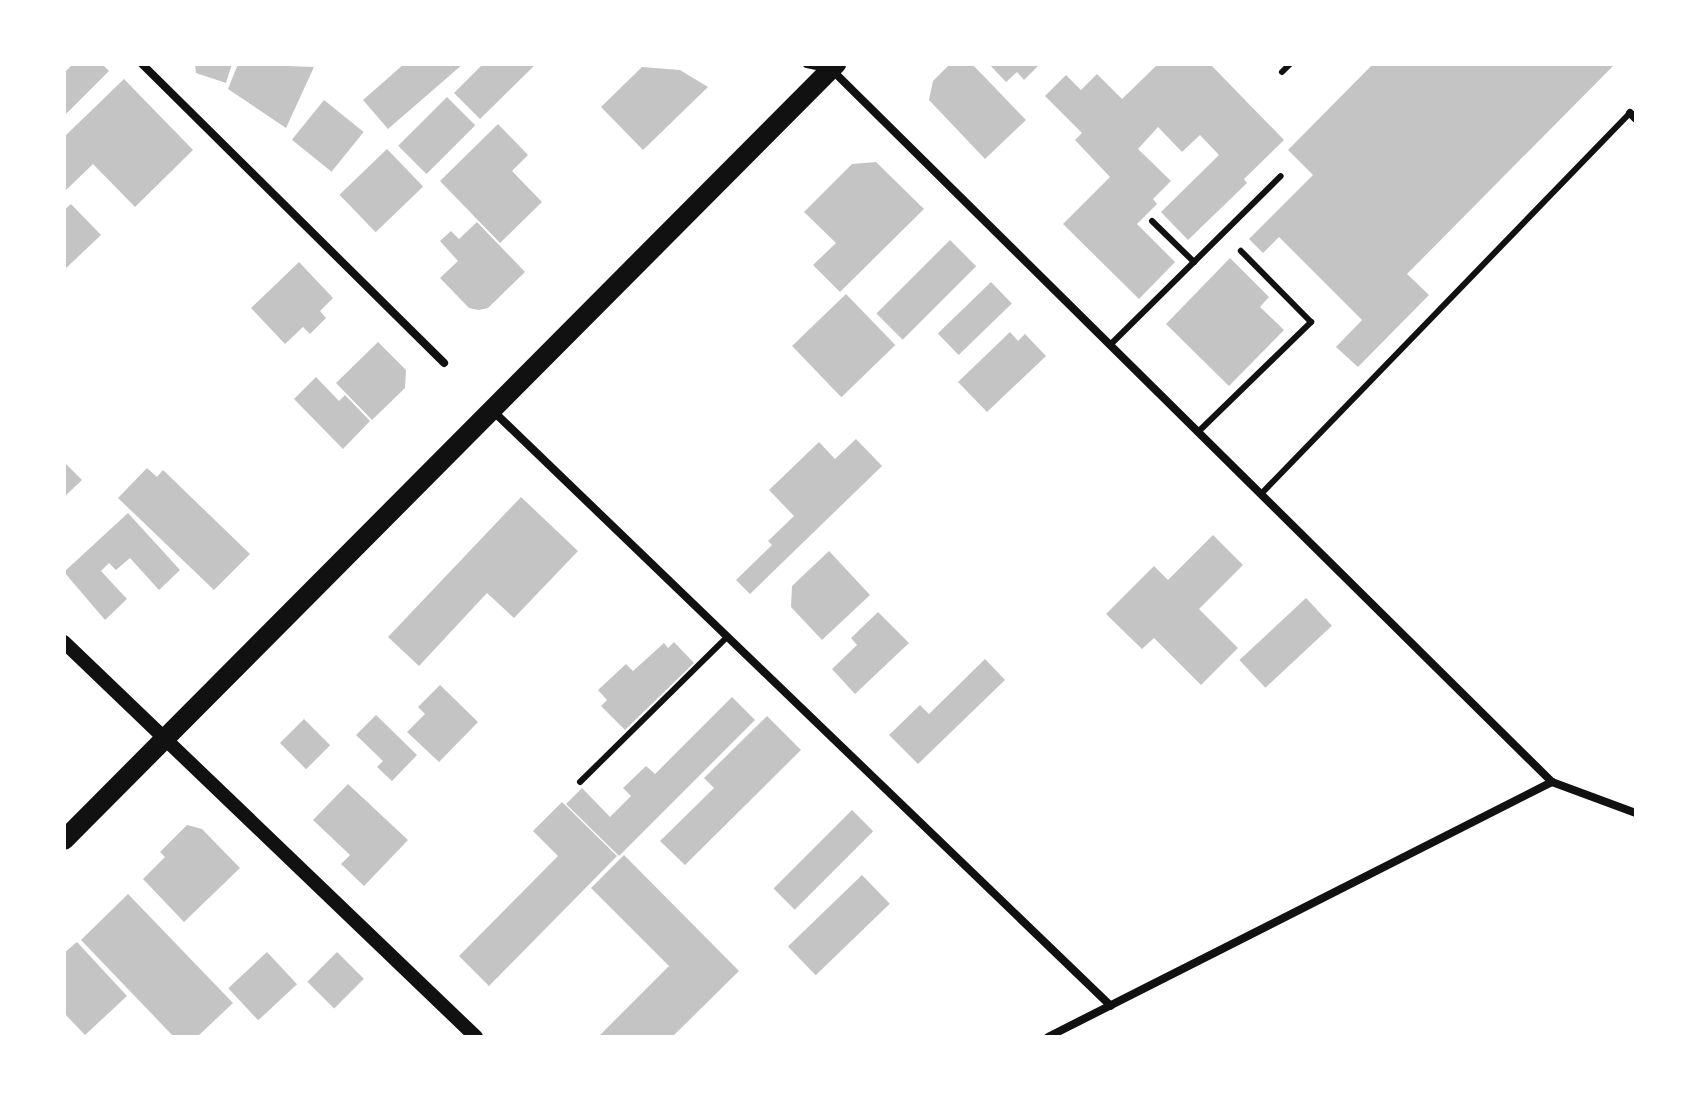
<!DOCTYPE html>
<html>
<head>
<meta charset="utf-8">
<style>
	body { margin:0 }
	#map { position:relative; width:1700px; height:1101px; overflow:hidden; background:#fff; font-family:Poppins,sans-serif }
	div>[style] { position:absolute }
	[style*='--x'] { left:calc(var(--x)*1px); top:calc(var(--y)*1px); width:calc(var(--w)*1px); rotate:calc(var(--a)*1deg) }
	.building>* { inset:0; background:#c4c4c4; transform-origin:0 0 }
	.service>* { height:6px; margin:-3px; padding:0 3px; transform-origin:3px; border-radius:3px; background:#111 }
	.minor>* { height:8px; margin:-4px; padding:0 4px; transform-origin:4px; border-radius:4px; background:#111 }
	.tertiary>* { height:14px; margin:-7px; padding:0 7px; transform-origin:7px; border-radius:7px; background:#111 }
	.primary>* { height:20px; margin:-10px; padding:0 10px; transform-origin:10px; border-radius:10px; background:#111 }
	span { translate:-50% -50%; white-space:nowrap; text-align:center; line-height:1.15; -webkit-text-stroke:7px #fff; paint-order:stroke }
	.frame { position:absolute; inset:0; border:66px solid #fff; pointer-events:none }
</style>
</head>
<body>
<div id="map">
	<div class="building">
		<div style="clip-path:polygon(73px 64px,102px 64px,109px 71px,64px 116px,64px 73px)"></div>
		<div style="clip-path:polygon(195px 64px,232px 64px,226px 83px,196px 73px)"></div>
		<div style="clip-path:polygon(238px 64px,314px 67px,286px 128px,228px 89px)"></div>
		<div style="clip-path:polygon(404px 64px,463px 64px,388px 129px,363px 100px)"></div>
		<div style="clip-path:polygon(483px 64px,536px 64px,480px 119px,454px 93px)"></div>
		<div style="clip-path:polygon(950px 64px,972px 64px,1026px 120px,985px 159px,929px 100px,933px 81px)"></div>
		<div style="clip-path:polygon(989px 64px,1040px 64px,1024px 80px,1017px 72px,1006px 82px)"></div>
		<div style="clip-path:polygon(1158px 64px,1210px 64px,1284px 140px,1244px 179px,1247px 183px,1188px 240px,1161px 212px,1219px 155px,1200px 135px,1182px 152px,1158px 127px,1138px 149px,1171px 181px,1153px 199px,1157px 204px,1137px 224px,1175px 262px,1139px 299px,1063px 224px,1110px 177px,1075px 140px,1082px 133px,1045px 96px,1066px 75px,1081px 90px,1097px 74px,1122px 99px)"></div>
		<div style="clip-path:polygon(1373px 64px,1615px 64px,1407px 274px,1429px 295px,1358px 367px,1336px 347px,1362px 320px,1279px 237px,1263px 253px,1249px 239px,1313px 175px,1288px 150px)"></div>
		<div style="clip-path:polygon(642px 67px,680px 70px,708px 87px,643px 150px,601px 107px)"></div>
		<div style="clip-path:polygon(124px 79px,193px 150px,135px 207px,93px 164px,64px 192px,64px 137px)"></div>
		<div style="left:447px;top:97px;width:40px;height:69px;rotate:45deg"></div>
		<div style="left:324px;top:100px;width:51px;height:51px;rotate:39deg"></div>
		<div style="clip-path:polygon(498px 124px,528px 155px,512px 171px,542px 202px,500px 243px,440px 181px)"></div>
		<div style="left:387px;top:149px;width:52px;height:66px;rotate:46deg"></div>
		<div style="clip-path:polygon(876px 162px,924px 209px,840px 292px,813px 265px,836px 243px,804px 212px,852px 164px)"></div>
		<div style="clip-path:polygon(71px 204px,101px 235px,64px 270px,64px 210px)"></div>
		<div style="clip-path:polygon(477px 222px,525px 272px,488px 308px,479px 310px,469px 308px,440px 278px,458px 261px,440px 241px,451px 231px,459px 239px)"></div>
		<div style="left:950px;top:240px;width:37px;height:104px;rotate:45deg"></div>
		<div style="clip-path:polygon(1230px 258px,1269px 297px,1260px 307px,1284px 330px,1229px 386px,1166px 324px)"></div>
		<div style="clip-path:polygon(299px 262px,333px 298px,320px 311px,326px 318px,310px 334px,303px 327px,285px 344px,251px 308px)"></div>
		<div style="left:991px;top:282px;width:30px;height:74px;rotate:46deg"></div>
		<div style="left:846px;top:294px;width:71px;height:75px;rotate:46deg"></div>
		<div style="clip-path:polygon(1010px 332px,1018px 341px,1025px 334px,1046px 356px,987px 412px,958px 382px)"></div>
		<div style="clip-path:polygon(378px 342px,406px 370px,405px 388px,372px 420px,336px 383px)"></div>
		<div style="clip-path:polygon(316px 377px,339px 401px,345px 395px,370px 421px,343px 449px,294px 399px)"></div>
		<div style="clip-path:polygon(856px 439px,882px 466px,750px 594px,736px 580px,772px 545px,768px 541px,794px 516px,769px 490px,819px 442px,835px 459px)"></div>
		<div style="clip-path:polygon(66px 464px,82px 480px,64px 497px,64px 466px)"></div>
		<div style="clip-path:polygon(147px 468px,157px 477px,163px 470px,250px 554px,214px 590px,118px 498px)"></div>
		<div style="clip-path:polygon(521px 497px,578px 551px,514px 618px,487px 593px,419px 666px,388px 637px)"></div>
		<div style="clip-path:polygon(128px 513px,180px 570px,159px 590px,130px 558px,116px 570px,109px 563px,101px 571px,127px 599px,105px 620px,64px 572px)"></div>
		<div style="clip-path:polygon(1213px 535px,1243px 565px,1199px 609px,1238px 648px,1201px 685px,1154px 638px,1142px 649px,1106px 614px,1154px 566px,1168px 580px)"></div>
		<div style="clip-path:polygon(829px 551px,870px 595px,822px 640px,791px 607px,792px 586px)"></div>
		<div style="left:1306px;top:598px;width:38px;height:91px;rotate:47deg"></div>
		<div style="clip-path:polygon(878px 612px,909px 643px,855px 694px,832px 669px,857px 645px,851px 638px)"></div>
		<div style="clip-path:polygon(674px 642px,694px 663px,625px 730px,601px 706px,607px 700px,598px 690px,626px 664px,633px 671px,664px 643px,668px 648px)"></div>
		<div style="clip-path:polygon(985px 659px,1005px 680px,918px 764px,889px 735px,920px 705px,929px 714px)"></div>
		<div style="clip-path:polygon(440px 685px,478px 722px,439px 762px,407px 732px,425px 714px,418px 707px)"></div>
		<div style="clip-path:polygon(732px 697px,755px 720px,619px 856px,566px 804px,582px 788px,610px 817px,631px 796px,623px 788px,646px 766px,655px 774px)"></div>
		<div style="clip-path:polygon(376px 715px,417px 755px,392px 781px,377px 767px,383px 761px,356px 735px)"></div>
		<div style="clip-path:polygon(767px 716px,801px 750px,685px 865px,660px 841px,714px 788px,704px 778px)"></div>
		<div style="left:304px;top:719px;width:37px;height:34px;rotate:45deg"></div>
		<div style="clip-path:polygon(348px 784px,408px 840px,364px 886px,341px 864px,350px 855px,313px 820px)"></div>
		<div style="clip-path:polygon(562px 802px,617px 856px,489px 986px,459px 956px,558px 856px,533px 831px)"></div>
		<div style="left:852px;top:810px;width:30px;height:111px;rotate:45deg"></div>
		<div style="clip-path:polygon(187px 825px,202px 829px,240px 868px,184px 922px,143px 879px,165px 857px,160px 852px)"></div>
		<div style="clip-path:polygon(624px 855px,739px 971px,672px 1037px,598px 1037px,669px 966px,591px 888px)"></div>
		<div style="left:862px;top:875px;width:40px;height:103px;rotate:46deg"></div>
		<div style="clip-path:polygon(128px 894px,233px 1003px,197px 1037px,174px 1037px,81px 940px)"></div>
		<div style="clip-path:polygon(77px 942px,127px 996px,85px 1035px,64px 1013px,64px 953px)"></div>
		<div style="left:267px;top:952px;width:44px;height:53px;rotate:47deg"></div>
		<div style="left:337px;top:952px;width:38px;height:42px;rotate:45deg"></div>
	</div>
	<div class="service">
		<div style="--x:1282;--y:72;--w:11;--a:-45"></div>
		<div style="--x:1152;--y:221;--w:59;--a:44.3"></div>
		<div style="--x:1110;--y:345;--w:240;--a:-44.7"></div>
		<div style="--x:1198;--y:432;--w:158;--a:-44.2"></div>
		<div style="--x:1311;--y:322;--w:100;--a:-134.6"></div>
		<div style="--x:1261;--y:494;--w:530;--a:-45.92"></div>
		<div style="--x:580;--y:782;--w:206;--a:-44.6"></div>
	</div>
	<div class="minor">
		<div style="--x:142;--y:64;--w:425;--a:44.7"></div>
		<div style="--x:807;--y:64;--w:25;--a:12"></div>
		<div style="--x:831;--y:69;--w:1014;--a:44.68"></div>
		<div style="--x:1552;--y:782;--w:90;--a:20.3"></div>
		<div style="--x:1630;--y:113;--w:8;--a:45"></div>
		<div style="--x:492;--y:410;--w:859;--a:43.92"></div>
		<div style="--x:1048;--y:1037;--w:565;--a:-26.84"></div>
	</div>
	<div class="tertiary">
		<div style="--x:64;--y:642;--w:571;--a:43.79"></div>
	</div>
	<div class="primary">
		<div style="--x:64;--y:840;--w:1095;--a:-45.15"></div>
	</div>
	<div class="frame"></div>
</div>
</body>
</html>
